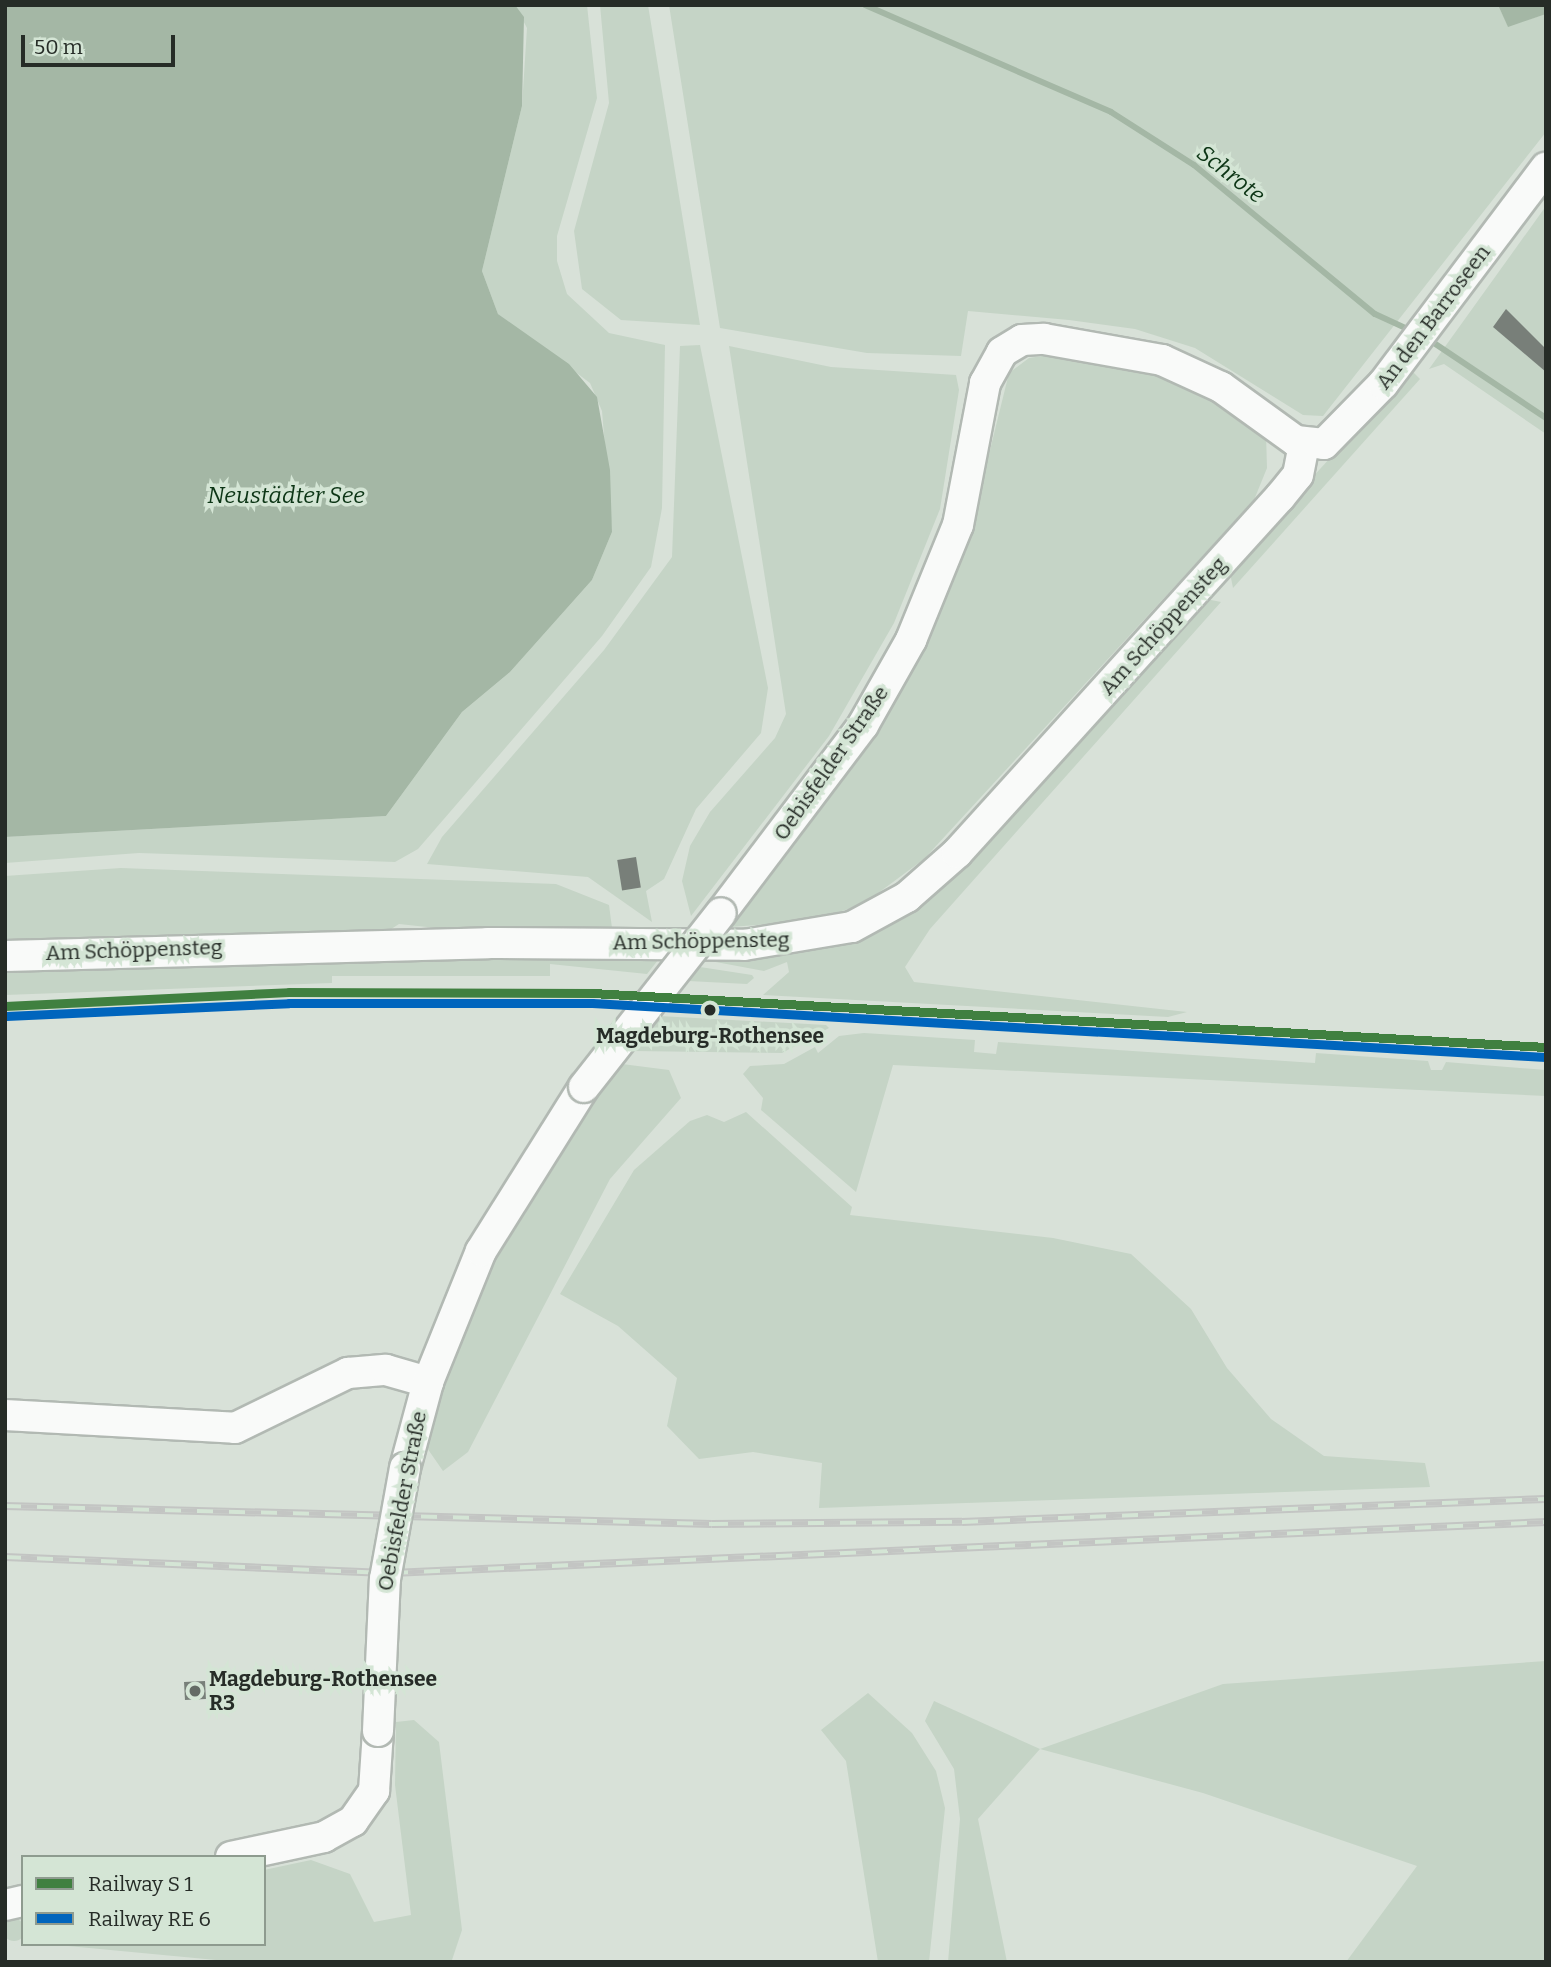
<!DOCTYPE html>
<html>
<head>
<meta charset="utf-8">
<style>
	body { margin:0 }
	#map { position:relative; width:1551px; height:1967px; overflow:hidden; background:#d8e1d8; font-family:Bitter,serif }
	div>[style] { position:absolute }
	[style*='--x'] { left:calc(var(--x)*1px); top:calc(var(--y)*1px); width:calc(var(--w)*1px); rotate:calc(var(--a)*1deg) }
	.green>* { inset:0; background:#c5d4c6 }
	.round { border-radius:50% }
	.water>* { inset:0; background:#a4b7a5 }
	.stream>* { height:6px; margin:-3px; padding:0 3px; transform-origin:3px; border-radius:3px; background:#a4b7a5 }
	.building>* { inset:0; background:#787f79; transform-origin:0 0 }
	.roads { filter:drop-shadow(2px 0 #b2b9b3) drop-shadow(-2px 0 #b2b9b3) drop-shadow(0 2px #b2b9b3) drop-shadow(0 -2px #b2b9b3) }
	.minor>* { height:30px; margin:-15px; padding:0 15px; transform-origin:15px; border-radius:15px; background:#f9faf9 }
	.rail>* { height:8px; margin-top:-4px; transform-origin:0; background:repeating-linear-gradient(90deg,#d4e5d5 0 16px,#c3c5c3 0 32px); box-sizing:border-box; border-block:2px solid #c3c5c3 }
	.bridges { filter:drop-shadow(2px 0 #b2b9b3) drop-shadow(-2px 0 #b2b9b3) drop-shadow(0 2px #b2b9b3) drop-shadow(0 -2px #b2b9b3) }
	.minor-bridge>* { height:30px; margin:-15px; padding:0 15px; transform-origin:15px; border-radius:15px; background:#f9faf9 }
	.rail-1>* { height:9px; margin:-4.5px; padding:0 4.5px; transform-origin:4.5px; border-radius:4.5px; background:#408040 }
	.rail-2>* { height:9px; margin:-4.5px; padding:0 4.5px; transform-origin:4.5px; border-radius:4.5px; background:#0065bd }
	.dots>* { width:19px; height:19px; translate:-50% -50%; box-sizing:border-box; border:4px solid #d4e5d5; border-radius:50% }
	span { translate:-50% -50%; white-space:nowrap; text-align:center; line-height:1.15; -webkit-text-stroke:7px #d4e5d5; paint-order:stroke }
	.street-label { font-size:21px; color:#262c27 }
	.stop-label { font-size:21px; color:#262c27; font-weight:700 }
	.poi-label { font-size:21px; color:#262c27; font-weight:700 }
	.left { translate:0 -50%; text-align:left }
	.water-label { font-size:23px; color:#0c3515; font-style:italic }
	.frame { position:absolute; inset:0; border:7px solid #262c27; pointer-events:none }
	.legend { position:absolute; left:21px; top:1855px; width:245px; height:91px; box-sizing:border-box; background:#d4e5d5; border:2px solid #8e9b8f; margin:0; padding:9px 12px; list-style:none; font-size:21px; color:#262c27 }
	.legend li { display:flex; align-items:center; gap:14px; height:35px }
	.legend b { width:35px; border:2px solid #8e9b8f }
	.scale { position:absolute; left:21px; top:35px; width:154px; height:32px; box-sizing:border-box; border:4px solid #262c27; border-top:0; padding-left:9px; font-size:21px; line-height:24px; white-space:nowrap; color:#262c27; -webkit-text-stroke:5px #d4e5d5; paint-order:stroke }
</style>
</head>
<body>
<div id="map">
	<div class="green">
		<div style="clip-path:polygon(515px 5px,587px 5px,597px 98px,557px 236px,557px 261px,567px 294px,609px 333px,665px 345px,662px 508px,651px 567px,602px 636px,418px 849px,395px 862px,139px 853px,5px 863px,5px 837px,386px 816px,462px 712px,510px 672px,592px 580px,612px 532px,602px 411px,590px 383px,498px 314px,482px 271px,522px 106px,527px 28px)"></div>
		<div style="clip-path:polygon(600px 5px,648px 5px,700px 325px,621px 320px,582px 289px,574px 231px,609px 103px)"></div>
		<div style="clip-path:polygon(669px 5px,1498px 5px,1508px 26px,1546px 14px,1546px 132px,1323px 416px,1303px 415px,1195px 348px,1135px 329px,1069px 320px,968px 311px,961px 356px,867px 353px,720px 328px)"></div>
		<div style="clip-path:polygon(1546px 206px,1546px 434px,1444px 364px,1429px 369px)"></div>
		<div style="clip-path:polygon(700px 345px,768px 688px,761px 733px,696px 809px,664px 879px,646px 891px,652px 922px,588px 877px,427px 864px,442px 837px,604px 650px,672px 557px,680px 346px)"></div>
		<div style="clip-path:polygon(729px 346px,831px 367px,956px 375px,959px 390px,940px 509px,894px 623px,829px 736px,691px 916px,682px 881px,690px 846px,710px 812px,775px 738px,786px 714px)"></div>
		<div style="clip-path:polygon(1061px 353px,1155px 370px,1206px 393px,1266px 434px,1267px 468px,1254px 500px,924px 859px,862px 905px,808px 921px,730px 927px,844px 774px,927px 639px,973px 519px,1009px 373px,1029px 358px)"></div>
		<div style="clip-path:polygon(1411px 370px,1420px 379px,1233px 588px,1229px 568px)"></div>
		<div style="clip-path:polygon(1201px 598px,1221px 602px,930px 929px,905px 967px,914px 982px,1187px 1012px,1168px 1017px,763px 995px,789px 972px,787px 962px,764px 971px,705px 960px,711px 952px,790px 953px,844px 942px)"></div>
		<div style="clip-path:polygon(121px 868px,556px 884px,609px 905px,612px 928px,464px 931px,399px 924px,385px 933px,5px 943px,5px 876px)"></div>
		<div style="clip-path:polygon(666px 950px,647px 974px,550px 964px,550px 976px,332px 976px,332px 983px,5px 995px,5px 967px)"></div>
		<div style="clip-path:polygon(700px 967px,752px 975px,754px 978px,747px 984px,688px 981px)"></div>
		<div style="clip-path:polygon(659px 1016px,826px 1025px,829px 1028px,782px 1053px,633px 1051px)"></div>
		<div style="clip-path:polygon(864px 1033px,975px 1040px,974px 1052px,996px 1054px,998px 1042px,1315px 1063px,1316px 1053px,1428px 1061px,1431px 1070px,1442px 1070px,1446px 1062px,1546px 1070px,1546px 1096px,893px 1065px,856px 1192px,761px 1110px,763px 1098px,743px 1074px,750px 1066px,784px 1064px,815px 1047px,818px 1053px,839px 1036px)"></div>
		<div style="clip-path:polygon(622px 1064px,669px 1070px,681px 1098px,610px 1179px,468px 1452px,443px 1471px,425px 1445px,443px 1377px,489px 1267px,583px 1114px)"></div>
		<div style="clip-path:polygon(746px 1112px,852px 1207px,850px 1215px,1053px 1238px,1131px 1254px,1191px 1309px,1227px 1368px,1271px 1419px,1324px 1456px,1425px 1463px,1430px 1487px,819px 1508px,822px 1463px,753px 1452px,699px 1459px,667px 1426px,677px 1378px,618px 1326px,560px 1294px,634px 1170px,690px 1121px,707px 1115px,724px 1122px)"></div>
		<div style="clip-path:polygon(1546px 1661px,1546px 1962px,1346px 1962px,1417px 1866px,1203px 1793px,1040px 1749px,978px 1819px,1007px 1962px,948px 1962px,960px 1819px,954px 1769px,925px 1721px,934px 1701px,1040px 1749px,1223px 1684px)"></div>
		<div style="clip-path:polygon(868px 1693px,912px 1733px,936px 1771px,945px 1808px,929px 1962px,878px 1962px,846px 1761px,821px 1730px)"></div>
		<div style="clip-path:polygon(414px 1720px,439px 1742px,462px 1930px,452px 1960px,237px 1962px,47px 1944px,264px 1944px,264px 1870px,311px 1860px,350px 1874px,374px 1922px,411px 1915px,395px 1785px,396px 1722px)"></div>
		<div class="round" style="left:3px;top:1919px;width:22px;height:22px"></div>
	</div>
	<div class="water">
		<div style="clip-path:polygon(5px 5px,515px 5px,524px 17px,522px 106px,482px 271px,498px 314px,569px 364px,597px 397px,610px 470px,612px 532px,592px 580px,510px 672px,462px 712px,386px 816px,5px 837px)"></div>
		<div style="clip-path:polygon(1498px 5px,1546px 5px,1546px 14px,1508px 27px)"></div>
	</div>
	<div class="stream">
		<div style="--x:865;--y:5;--w:268;--a:23.5"></div>
		<div style="--x:1111;--y:112;--w:98;--a:32.6"></div>
		<div style="--x:1194;--y:165;--w:234;--a:39.5"></div>
		<div style="--x:1375;--y:314;--w:41;--a:24.7"></div>
		<div style="--x:1428;--y:339;--w:142;--a:33.8"></div>
	</div>
	<div class="building">
		<div style="clip-path:polygon(1506px 309px,1546px 349px,1546px 372px,1493px 327px)"></div>
		<div style="left:636px;top:857px;width:31px;height:19px;rotate:81deg"></div>
		<div style="left:205px;top:1681px;width:18px;height:21px;rotate:87deg"></div>
	</div>
	<div class="roads">
		<div class="minor">
			<div style="--x:721;--y:913;--w:236;--a:-52.9"></div>
			<div style="--x:863;--y:725;--w:98;--a:-60.5"></div>
			<div style="--x:911;--y:640;--w:124;--a:-67.8"></div>
			<div style="--x:958;--y:525;--w:145;--a:-79.2"></div>
			<div style="--x:985;--y:383;--w:35;--a:-61"></div>
			<div style="--x:1002;--y:352;--w:23;--a:-31"></div>
			<div style="--x:1022;--y:340;--w:22;--a:-3"></div>
			<div style="--x:1044;--y:339;--w:120;--a:10.1"></div>
			<div style="--x:1162;--y:360;--w:65;--a:24.6"></div>
			<div style="--x:1221;--y:387;--w:92;--a:35.8"></div>
			<div style="--x:1296;--y:441;--w:28;--a:6"></div>
			<div style="--x:1324;--y:444;--w:84;--a:-45.5"></div>
			<div style="--x:1383;--y:384;--w:271;--a:-53"></div>
			<div style="--x:5;--y:956;--w:483;--a:-1.5"></div>
			<div style="--x:488;--y:943;--w:256;--a:0.4"></div>
			<div style="--x:744;--y:945;--w:109;--a:-9.5"></div>
			<div style="--x:852;--y:927;--w:63;--a:-28.6"></div>
			<div style="--x:907;--y:897;--w:67;--a:-41.3"></div>
			<div style="--x:957;--y:853;--w:481;--a:-47.8"></div>
			<div style="--x:1280;--y:497;--w:28;--a:-51"></div>
			<div style="--x:1298;--y:475;--w:31;--a:-79"></div>
			<div style="--x:5;--y:1415;--w:230;--a:3.2"></div>
			<div style="--x:235;--y:1428;--w:126;--a:-26"></div>
			<div style="--x:348;--y:1373;--w:38;--a:-5"></div>
			<div style="--x:386;--y:1370;--w:44;--a:15.9"></div>
			<div style="--x:405;--y:1468;--w:89;--a:-75"></div>
			<div style="--x:428;--y:1382;--w:141;--a:-68"></div>
			<div style="--x:481;--y:1251;--w:194;--a:-57.9"></div>
			<div style="--x:231;--y:1857;--w:95;--a:-12.1"></div>
			<div style="--x:324;--y:1837;--w:33;--a:-29"></div>
			<div style="--x:353;--y:1821;--w:37;--a:-55"></div>
			<div style="--x:374;--y:1791;--w:60;--a:-86.2"></div>
			<div style="--x:5;--y:1905;--w:18;--a:-13"></div>
		</div>
	</div>
	<div class="rail">
		<div style="--x:5;--y:1506;--w:707;--a:1.46"></div>
		<div style="--x:712;--y:1524;--w:250;--a:-0.5"></div>
		<div style="--x:962;--y:1522;--w:584;--a:-2.26"></div>
		<div style="--x:5;--y:1557;--w:387;--a:2.4"></div>
		<div style="--x:392;--y:1573;--w:1155;--a:-2.53"></div>
	</div>
	<div class="bridges">
		<div class="minor-bridge">
			<div style="--x:584;--y:1087;--w:221;--a:-51.8"></div>
			<div style="--x:378;--y:1731;--w:152;--a:-87.4"></div>
			<div style="--x:385;--y:1579;--w:113;--a:-79.8"></div>
		</div>
	</div>
	<div class="rail-1">
		<div style="--x:5;--y:1006;--w:284;--a:-2.8"></div>
		<div style="--x:289;--y:992;--w:303;--a:0.2"></div>
		<div style="--x:592;--y:993;--w:956;--a:3.24"></div>
	</div>
	<div class="rail-2">
		<div style="--x:6;--y:1016;--w:283;--a:-2.6"></div>
		<div style="--x:289;--y:1003;--w:303;--a:0"></div>
		<div style="--x:592;--y:1003;--w:955;--a:3.24"></div>
	</div>
	<div class="dots">
		<div style="left:710px;top:1010px;background:#262c27"></div>
		<div style="left:195px;top:1691px;background:#646b65"></div>
	</div>
	<div class="street-label">
		<span style="left:1433px;top:317px;rotate:-53deg">An den Barroseen</span>
		<span style="left:1163px;top:626px;rotate:-48deg">Am Schöppensteg</span>
		<span style="left:831px;top:763px;rotate:-55deg">Oebisfelder Straße</span>
		<span style="left:701px;top:941px;rotate:-1deg">Am Schöppensteg</span>
		<span style="left:134px;top:950px;rotate:-2deg">Am Schöppensteg</span>
		<span style="left:402px;top:1501px;rotate:-79deg">Oebisfelder Straße</span>
	</div>
	<div class="stop-label">
		<span style="left:710px;top:1036px">Magdeburg-Rothensee</span>
	</div>
	<div class="poi-label">
		<span class="left" style="left:209px;top:1691px">Magdeburg-Rothensee<br>R3</span>
	</div>
	<div class="water-label">
		<span style="left:1231px;top:174px;rotate:38deg">Schrote</span>
		<span style="left:286px;top:495px">Neustädter See</span>
	</div>
	<div class="frame"></div>
	<ul class="legend">
	<li><b style="height:9px;background:#408040"></b>Railway S 1</li>
	<li><b style="height:9px;background:#0065bd"></b>Railway RE 6</li>
	</ul>
	<div class="scale">50 m</div>
</div>
</body>
</html>
